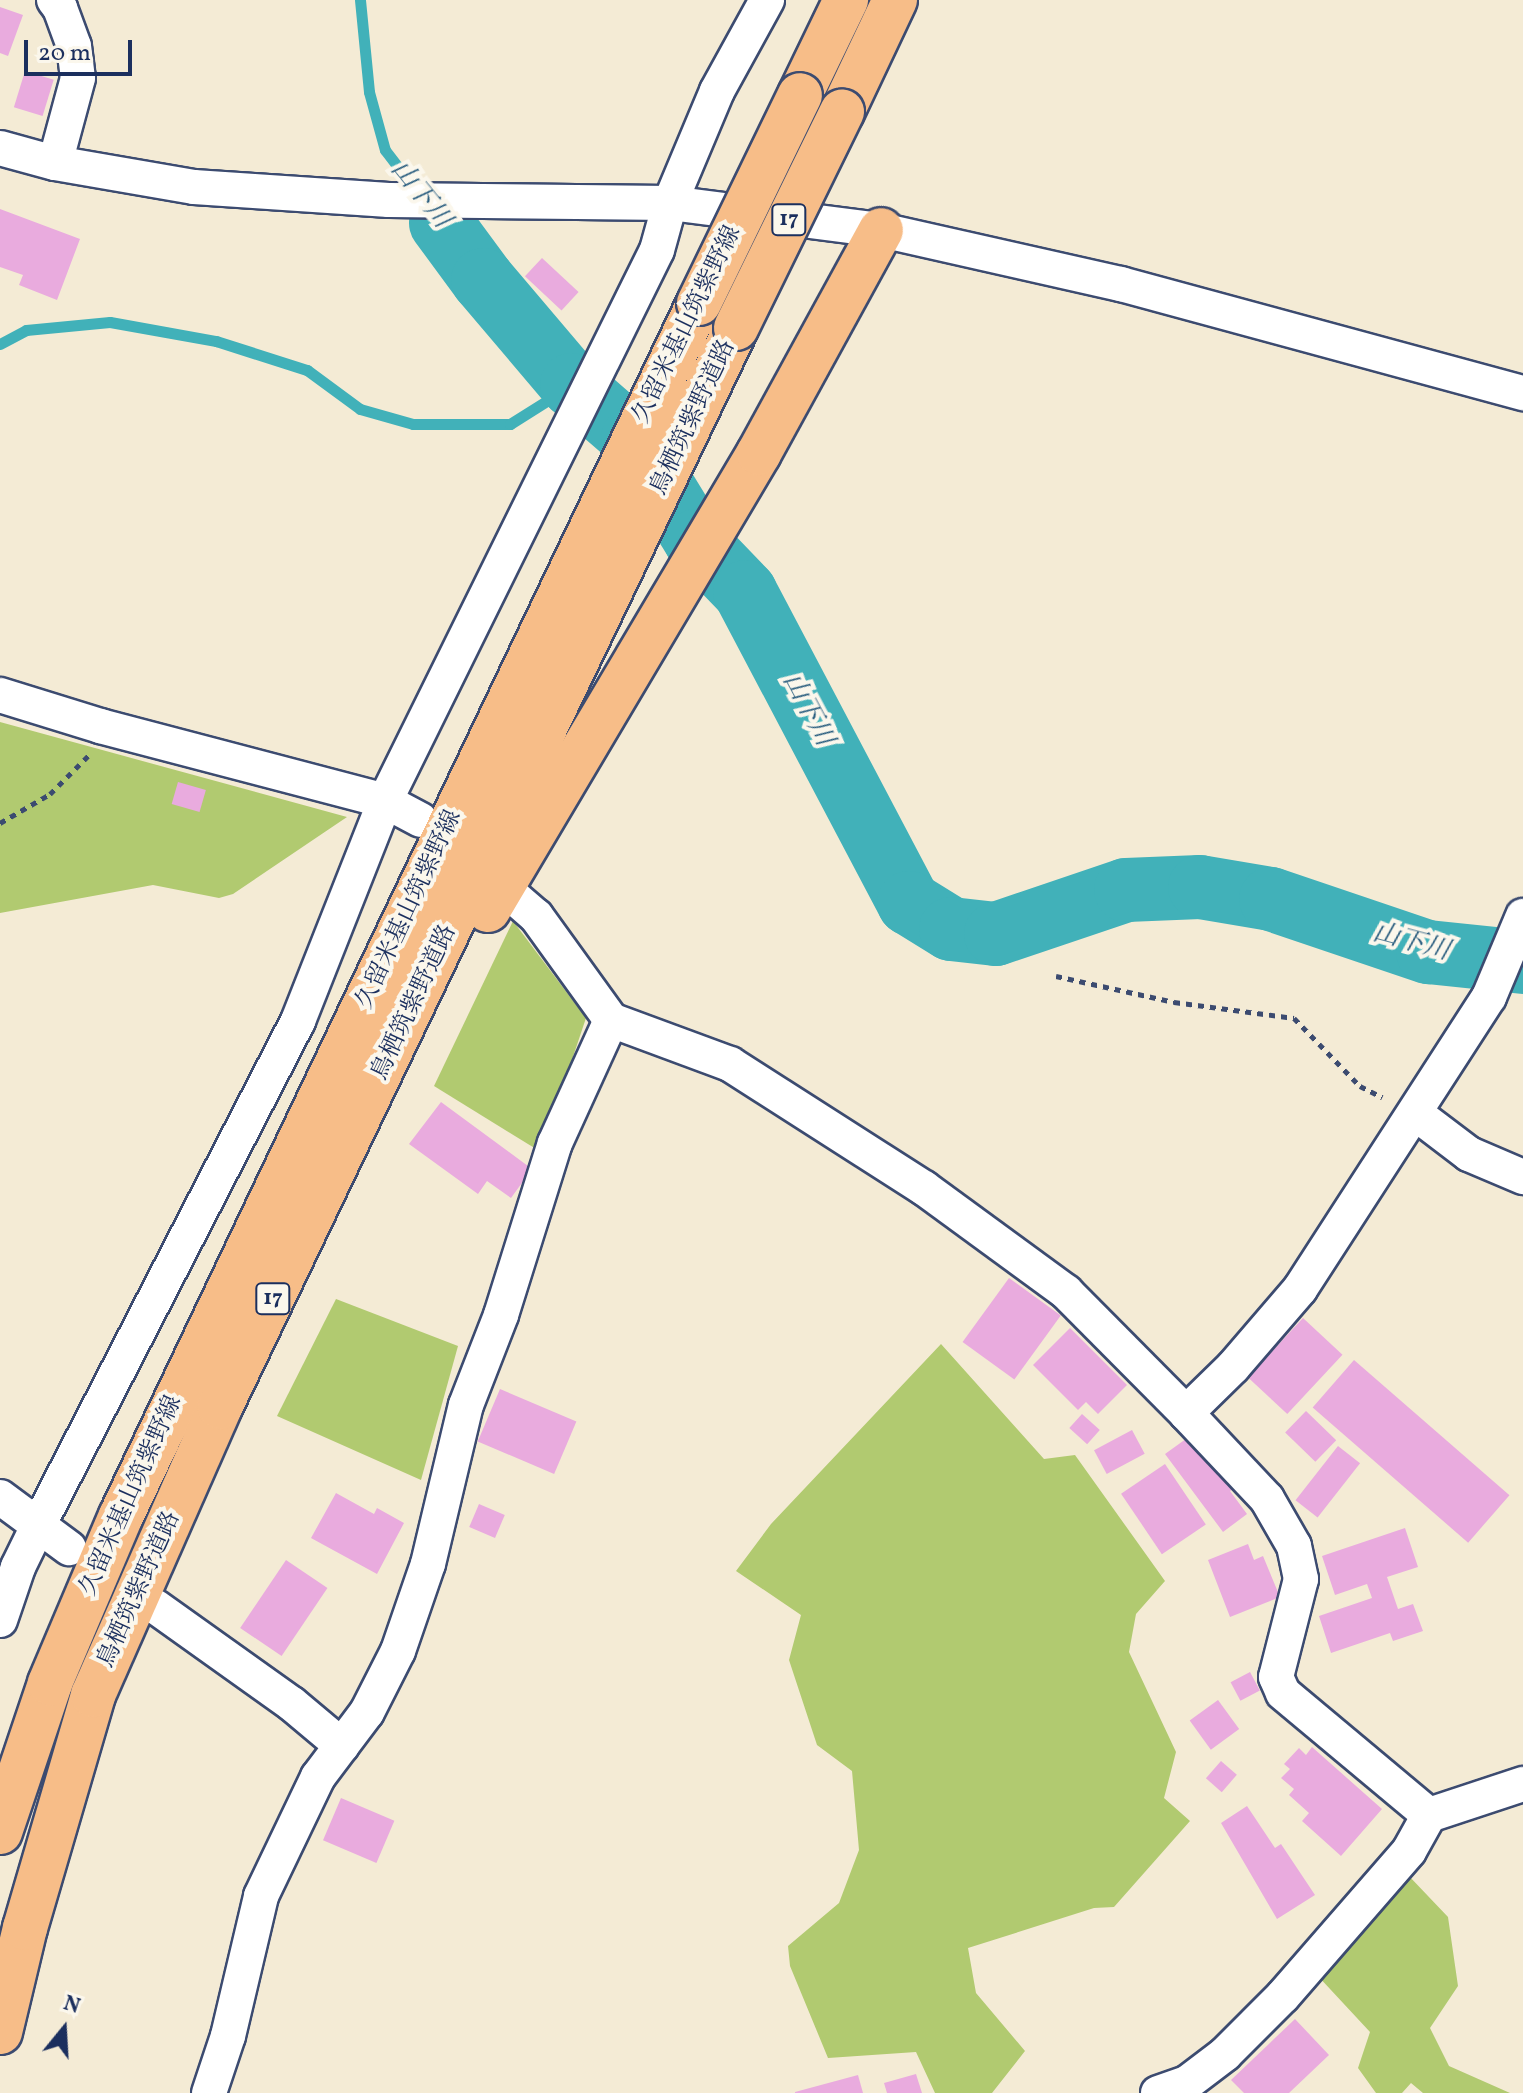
<!DOCTYPE html>
<html>
<head>
<meta charset="utf-8">
<style>
	body { margin:0 }
	#map { position:relative; width:1523px; height:2093px; overflow:hidden; background:#f4ebd5; font-family:Vollkorn,"Noto Serif JP",serif }
	div>[style] { position:absolute }
	[style*='--x'] { left:calc(var(--x)*1px); top:calc(var(--y)*1px); width:calc(var(--w)*1px); rotate:calc(var(--a)*1deg) }
	.green>* { inset:0; background:#b1ca70 }
	.stream>* { height:11px; margin:-5.5px; padding:0 5.5px; transform-origin:5.5px; border-radius:5.5px; background:#41b1b9 }
	.river>* { height:64px; margin:-32px; padding:0 32px; transform-origin:32px; border-radius:32px; background:#41b1b9 }
	.building>* { inset:0; background:#e9abde; transform-origin:0 0 }
	.path>* { height:5px; margin-top:-2.5px; transform-origin:0; background:repeating-linear-gradient(90deg,#3c4b70 0 6px,transparent 0 12px) }
	.roads { filter:drop-shadow(2px 0 #3c4b70) drop-shadow(-2px 0 #3c4b70) drop-shadow(0 2px #3c4b70) drop-shadow(0 -2px #3c4b70) }
	.minor>* { height:34px; margin:-17px; padding:0 17px; transform-origin:17px; border-radius:17px; background:#fff }
	.major>* { height:44px; margin:-22px; padding:0 22px; transform-origin:22px; border-radius:22px; background:#f7bd88 }
	.bridges { filter:drop-shadow(2px 0 #3c4b70) drop-shadow(-2px 0 #3c4b70) drop-shadow(0 2px #3c4b70) drop-shadow(0 -2px #3c4b70) }
	.major-bridge>* { height:44px; margin:-22px; padding:0 22px; transform-origin:22px; border-radius:22px; background:#f7bd88 }
	span { translate:-50% -50%; white-space:nowrap; text-align:center; line-height:1.15; -webkit-text-stroke:8px #fbf7ec; paint-order:stroke }
	.shield-label span { padding:2px 6px; background:#fbf7ec; border:2px solid; border-radius:6px; -webkit-text-stroke-width:0 }
	.shield-label { font-size:22px; color:#1b2f5e; font-weight:700 }
	.street-label { font-size:24px; color:#1b2f5e }
	.water-label { font-size:26px; color:#285c7e; font-style:italic }
	.north { position:absolute; left:24px; top:1989px; width:80px; height:80px; -webkit-text-stroke:6px #fbf7ec; paint-order:stroke; rotate:18deg; font-size:22px; font-weight:700; line-height:32px; text-align:center; color:#1b2f5e }
	.north::after { content:''; display:block; margin:auto; width:28px; height:36px; background:#1b2f5e; clip-path:polygon(50% 0,100% 100%,50% 72%,0 100%) }
	.scale { position:absolute; left:24px; top:40px; width:108px; height:36px; box-sizing:border-box; border:4px solid #1b2f5e; border-top:0; padding-left:10px; font-size:24px; line-height:28px; white-space:nowrap; color:#1b2f5e; -webkit-text-stroke:6px #fbf7ec; paint-order:stroke }
</style>
</head>
<body>
<div id="map">
	<div class="green">
		<div style="clip-path:polygon(0 722px,347px 817px,233px 894px,219px 898px,153px 885px,0 913px)"></div>
		<div style="clip-path:polygon(513px 921px,586px 1018px,541px 1152px,434px 1086px)"></div>
		<div style="clip-path:polygon(336px 1299px,458px 1346px,421px 1480px,277px 1416px)"></div>
		<div style="clip-path:polygon(941px 1344px,1044px 1459px,1075px 1455px,1165px 1581px,1136px 1614px,1129px 1652px,1176px 1752px,1164px 1798px,1190px 1821px,1114px 1907px,1094px 1908px,968px 1948px,976px 1993px,1025px 2051px,992px 2093px,935px 2093px,916px 2052px,828px 2058px,790px 1966px,788px 1946px,839px 1903px,859px 1850px,852px 1771px,817px 1745px,789px 1660px,801px 1615px,736px 1571px,771px 1524px)"></div>
		<div style="clip-path:polygon(1408px 1875px,1448px 1917px,1458px 1986px,1430px 2028px,1449px 2066px,1510px 2093px,1423px 2093px,1411px 2083px,1402px 2093px,1376px 2093px,1358px 2068px,1370px 2032px,1317px 1975px)"></div>
	</div>
	<div class="stream">
		<div style="--x:360;--y:0;--w:92;--a:84.4"></div>
		<div style="--x:369;--y:92;--w:60;--a:74.6"></div>
		<div style="--x:385;--y:150;--w:54;--a:52.5"></div>
		<div style="--x:429;--y:207;--w:20;--a:53"></div>
		<div style="--x:0;--y:344;--w:30;--a:-28"></div>
		<div style="--x:26;--y:330;--w:84;--a:-5.4"></div>
		<div style="--x:110;--y:322;--w:108;--a:10.2"></div>
		<div style="--x:216;--y:341;--w:96;--a:17.7"></div>
		<div style="--x:307;--y:370;--w:66;--a:36.3"></div>
		<div style="--x:360;--y:409;--w:55;--a:15.8"></div>
		<div style="--x:413;--y:424;--w:97;--a:0"></div>
		<div style="--x:510;--y:424;--w:73;--a:-32.2"></div>
	</div>
	<div class="river">
		<div style="--x:441;--y:223;--w:71;--a:53.6"></div>
		<div style="--x:483;--y:280;--w:138;--a:49.7"></div>
		<div style="--x:572;--y:385;--w:81;--a:41"></div>
		<div style="--x:633;--y:438;--w:121;--a:58.5"></div>
		<div style="--x:696;--y:541;--w:71;--a:46.1"></div>
		<div style="--x:745;--y:592;--w:352;--a:62.2"></div>
		<div style="--x:909;--y:903;--w:49;--a:31.8"></div>
		<div style="--x:951;--y:929;--w:45;--a:6.3"></div>
		<div style="--x:996;--y:934;--w:137;--a:-18.7"></div>
		<div style="--x:1126;--y:890;--w:74;--a:-2.3"></div>
		<div style="--x:1200;--y:887;--w:72;--a:9.6"></div>
		<div style="--x:1271;--y:899;--w:166;--a:18.7"></div>
		<div style="--x:1428;--y:952;--w:96;--a:6"></div>
	</div>
	<div class="building">
		<div style="clip-path:polygon(0 7px,23px 15px,8px 56px,0 53px)"></div>
		<div style="left:25px;top:71px;width:30px;height:38px;rotate:17deg"></div>
		<div style="clip-path:polygon(0 209px,80px 239px,57px 300px,19px 285px,23px 275px,0 267px)"></div>
		<div style="left:542px;top:258px;width:50px;height:25px;rotate:43deg"></div>
		<div style="left:178px;top:782px;width:29px;height:23px;rotate:16deg"></div>
		<div style="clip-path:polygon(441px 1102px,532px 1169px,511px 1198px,487px 1181px,478px 1194px,409px 1144px)"></div>
		<div style="left:1009px;top:1278px;width:64px;height:79px;rotate:36deg"></div>
		<div style="left:1303px;top:1318px;width:54px;height:81px;rotate:43deg"></div>
		<div style="clip-path:polygon(1070px 1328px,1127px 1385px,1098px 1414px,1086px 1402px,1078px 1410px,1033px 1365px)"></div>
		<div style="left:1354px;top:1360px;width:206px;height:63px;rotate:41deg"></div>
		<div style="left:500px;top:1389px;width:83px;height:57px;rotate:23deg"></div>
		<div style="left:1306px;top:1411px;width:42px;height:30px;rotate:44deg"></div>
		<div style="left:1082px;top:1414px;width:24px;height:19px;rotate:42deg"></div>
		<div style="left:1132px;top:1430px;width:27px;height:43px;rotate:62deg"></div>
		<div style="clip-path:polygon(1190px 1436px,1206px 1459px,1210px 1455px,1235px 1488px,1230px 1491px,1247px 1514px,1223px 1532px,1165px 1454px)"></div>
		<div style="left:1338px;top:1446px;width:28px;height:69px;rotate:38deg"></div>
		<div style="left:1165px;top:1464px;width:73px;height:53px;rotate:56deg"></div>
		<div style="clip-path:polygon(336px 1493px,374px 1514px,377px 1508px,404px 1523px,377px 1574px,311px 1538px)"></div>
		<div style="left:479px;top:1504px;width:28px;height:25px;rotate:23deg"></div>
		<div style="clip-path:polygon(1405px 1528px,1418px 1567px,1387px 1577px,1398px 1609px,1413px 1604px,1423px 1631px,1393px 1641px,1390px 1633px,1331px 1653px,1319px 1616px,1372px 1598px,1367px 1584px,1335px 1595px,1322px 1556px)"></div>
		<div style="clip-path:polygon(1248px 1544px,1254px 1560px,1263px 1556px,1280px 1597px,1230px 1617px,1208px 1560px)"></div>
		<div style="left:286px;top:1560px;width:50px;height:82px;rotate:34deg"></div>
		<div style="left:1250px;top:1672px;width:21px;height:22px;rotate:62deg"></div>
		<div style="left:1218px;top:1700px;width:36px;height:35px;rotate:54deg"></div>
		<div style="clip-path:polygon(1312px 1747px,1382px 1809px,1341px 1856px,1302px 1821px,1309px 1813px,1289px 1795px,1294px 1789px,1281px 1778px,1290px 1769px,1284px 1764px,1299px 1748px,1306px 1755px)"></div>
		<div style="left:1221px;top:1761px;width:21px;height:23px;rotate:41deg"></div>
		<div style="left:341px;top:1798px;width:58px;height:46px;rotate:23deg"></div>
		<div style="clip-path:polygon(1247px 1806px,1275px 1848px,1281px 1844px,1315px 1895px,1277px 1919px,1221px 1823px)"></div>
		<div style="clip-path:polygon(1295px 2019px,1329px 2055px,1289px 2093px,1244px 2093px,1231px 2080px)"></div>
		<div style="clip-path:polygon(916px 2074px,922px 2093px,887px 2093px,884px 2083px)"></div>
		<div style="clip-path:polygon(858px 2075px,863px 2093px,795px 2093px,795px 2092px)"></div>
	</div>
	<div class="path">
		<div style="--x:0;--y:823;--w:58;--a:-30.1"></div>
		<div style="--x:50;--y:794;--w:54;--a:-45"></div>
		<div style="--x:1056;--y:976;--w:121;--a:12.4"></div>
		<div style="--x:1174;--y:1002;--w:121;--a:7.6"></div>
		<div style="--x:1294;--y:1018;--w:95;--a:45.9"></div>
		<div style="--x:1360;--y:1086;--w:25;--a:27"></div>
	</div>
	<div class="roads">
		<div class="minor">
			<div style="--x:54;--y:0;--w:10;--a:53"></div>
			<div style="--x:60;--y:8;--w:40;--a:69.8"></div>
			<div style="--x:74;--y:46;--w:32;--a:83"></div>
			<div style="--x:78;--y:78;--w:88;--a:105.1"></div>
			<div style="--x:0;--y:148;--w:57;--a:15.3"></div>
			<div style="--x:55;--y:163;--w:141;--a:9.8"></div>
			<div style="--x:194;--y:187;--w:195;--a:3.8"></div>
			<div style="--x:389;--y:200;--w:281;--a:0.6"></div>
			<div style="--x:670;--y:203;--w:213;--a:7.3"></div>
			<div style="--x:881;--y:230;--w:246;--a:12.7"></div>
			<div style="--x:1121;--y:284;--w:417;--a:15.2"></div>
			<div style="--x:0;--y:695;--w:105;--a:17.2"></div>
			<div style="--x:100;--y:726;--w:295;--a:14.7"></div>
			<div style="--x:385;--y:801;--w:40;--a:28"></div>
			<div style="--x:515;--y:898;--w:28;--a:41"></div>
			<div style="--x:536;--y:916;--w:128;--a:54.2"></div>
			<div style="--x:611;--y:1020;--w:127;--a:20.3"></div>
			<div style="--x:730;--y:1064;--w:230;--a:32.6"></div>
			<div style="--x:924;--y:1188;--w:176;--a:36.2"></div>
			<div style="--x:1066;--y:1292;--w:170;--a:45.2"></div>
			<div style="--x:1186;--y:1413;--w:118;--a:46.7"></div>
			<div style="--x:1267;--y:1499;--w:54;--a:60.1"></div>
			<div style="--x:1294;--y:1546;--w:34;--a:78"></div>
			<div style="--x:1301;--y:1579;--w:101;--a:104.3"></div>
			<div style="--x:1276;--y:1677;--w:17;--a:66"></div>
			<div style="--x:1283;--y:1693;--w:190;--a:39.9"></div>
			<div style="--x:1415;--y:1113;--w:68;--a:37.2"></div>
			<div style="--x:1469;--y:1154;--w:59;--a:23.1"></div>
			<div style="--x:1186;--y:1413;--w:66;--a:-44.4"></div>
			<div style="--x:1233;--y:1367;--w:103;--a:-49.3"></div>
			<div style="--x:1300;--y:1289;--w:348;--a:-57.1"></div>
			<div style="--x:1489;--y:997;--w:88;--a:-67.2"></div>
			<div style="--x:0;--y:1497;--w:86;--a:36.5"></div>
			<div style="--x:156;--y:1607;--w:167;--a:35.5"></div>
			<div style="--x:292;--y:1704;--w:65;--a:40"></div>
			<div style="--x:0;--y:1620;--w:56;--a:-71.2"></div>
			<div style="--x:18;--y:1567;--w:48;--a:-64"></div>
			<div style="--x:39;--y:1524;--w:566;--a:-62.76"></div>
			<div style="--x:298;--y:1021;--w:237;--a:-68.4"></div>
			<div style="--x:385;--y:801;--w:614;--a:-63.73"></div>
			<div style="--x:657;--y:250;--w:49;--a:-74.5"></div>
			<div style="--x:670;--y:203;--w:121;--a:-67.2"></div>
			<div style="--x:717;--y:91;--w:104;--a:-61.2"></div>
			<div style="--x:209;--y:2093;--w:60;--a:-71.6"></div>
			<div style="--x:228;--y:2036;--w:144;--a:-76.7"></div>
			<div style="--x:261;--y:1896;--w:132;--a:-64.4"></div>
			<div style="--x:318;--y:1777;--w:81;--a:-53"></div>
			<div style="--x:367;--y:1712;--w:68;--a:-63.1"></div>
			<div style="--x:398;--y:1651;--w:92;--a:-71"></div>
			<div style="--x:428;--y:1564;--w:163;--a:-76.6"></div>
			<div style="--x:466;--y:1405;--w:97;--a:-68.7"></div>
			<div style="--x:501;--y:1315;--w:180;--a:-72.6"></div>
			<div style="--x:555;--y:1143;--w:135;--a:-65.5"></div>
			<div style="--x:1158;--y:2093;--w:31;--a:-19"></div>
			<div style="--x:1187;--y:2083;--w:48;--a:-37.3"></div>
			<div style="--x:1225;--y:2054;--w:82;--a:-45"></div>
			<div style="--x:1283;--y:1996;--w:192;--a:-49"></div>
			<div style="--x:1409;--y:1851;--w:41;--a:-60.9"></div>
			<div style="--x:1429;--y:1815;--w:99;--a:-18.3"></div>
		</div>
		<div class="major">
			<div style="--x:800;--y:95;--w:106;--a:-64.2"></div>
			<div style="--x:842;--y:112;--w:124;--a:-64.7"></div>
			<div style="--x:488;--y:910;--w:531;--a:-59.33"></div>
			<div style="--x:759;--y:453;--w:254;--a:-61.3"></div>
			<div style="--x:0;--y:1832;--w:157;--a:-71.4"></div>
			<div style="--x:50;--y:1683;--w:181;--a:-67"></div>
			<div style="--x:121;--y:1516;--w:1344;--a:-64.52"></div>
			<div style="--x:0;--y:2032;--w:107;--a:-76.5"></div>
			<div style="--x:25;--y:1928;--w:243;--a:-73.7"></div>
			<div style="--x:93;--y:1695;--w:315;--a:-66.2"></div>
			<div style="--x:220;--y:1407;--w:1196;--a:-64.44"></div>
		</div>
	</div>
	<div class="bridges">
		<div class="major-bridge">
			<div style="--x:699;--y:303;--w:231;--a:-64.1"></div>
			<div style="--x:736;--y:328;--w:241;--a:-63.9"></div>
		</div>
	</div>
	<div class="shield-label">
		<span style="left:789px;top:220px">17</span>
		<span style="left:273px;top:1299px">17</span>
	</div>
	<div class="street-label">
		<span style="left:688px;top:325px;rotate:-64deg">久留米基山筑紫野線</span>
		<span style="left:694px;top:418px;rotate:-65deg">鳥栖筑紫野道路</span>
		<span style="left:410px;top:910px;rotate:-65deg">久留米基山筑紫野線</span>
		<span style="left:415px;top:1003px;rotate:-65deg">鳥栖筑紫野道路</span>
		<span style="left:132px;top:1496px;rotate:-66deg">久留米基山筑紫野線</span>
		<span style="left:140px;top:1590px;rotate:-66deg">鳥栖筑紫野道路</span>
	</div>
	<div class="water-label">
		<span style="left:420px;top:195px;rotate:51deg">山下川</span>
		<span style="left:807px;top:710px;rotate:62deg">山下川</span>
		<span style="left:1411px;top:943px;rotate:15deg">山下川</span>
	</div>
	<div class="north">N</div>
	<div class="scale">20 m</div>
</div>
</body>
</html>
